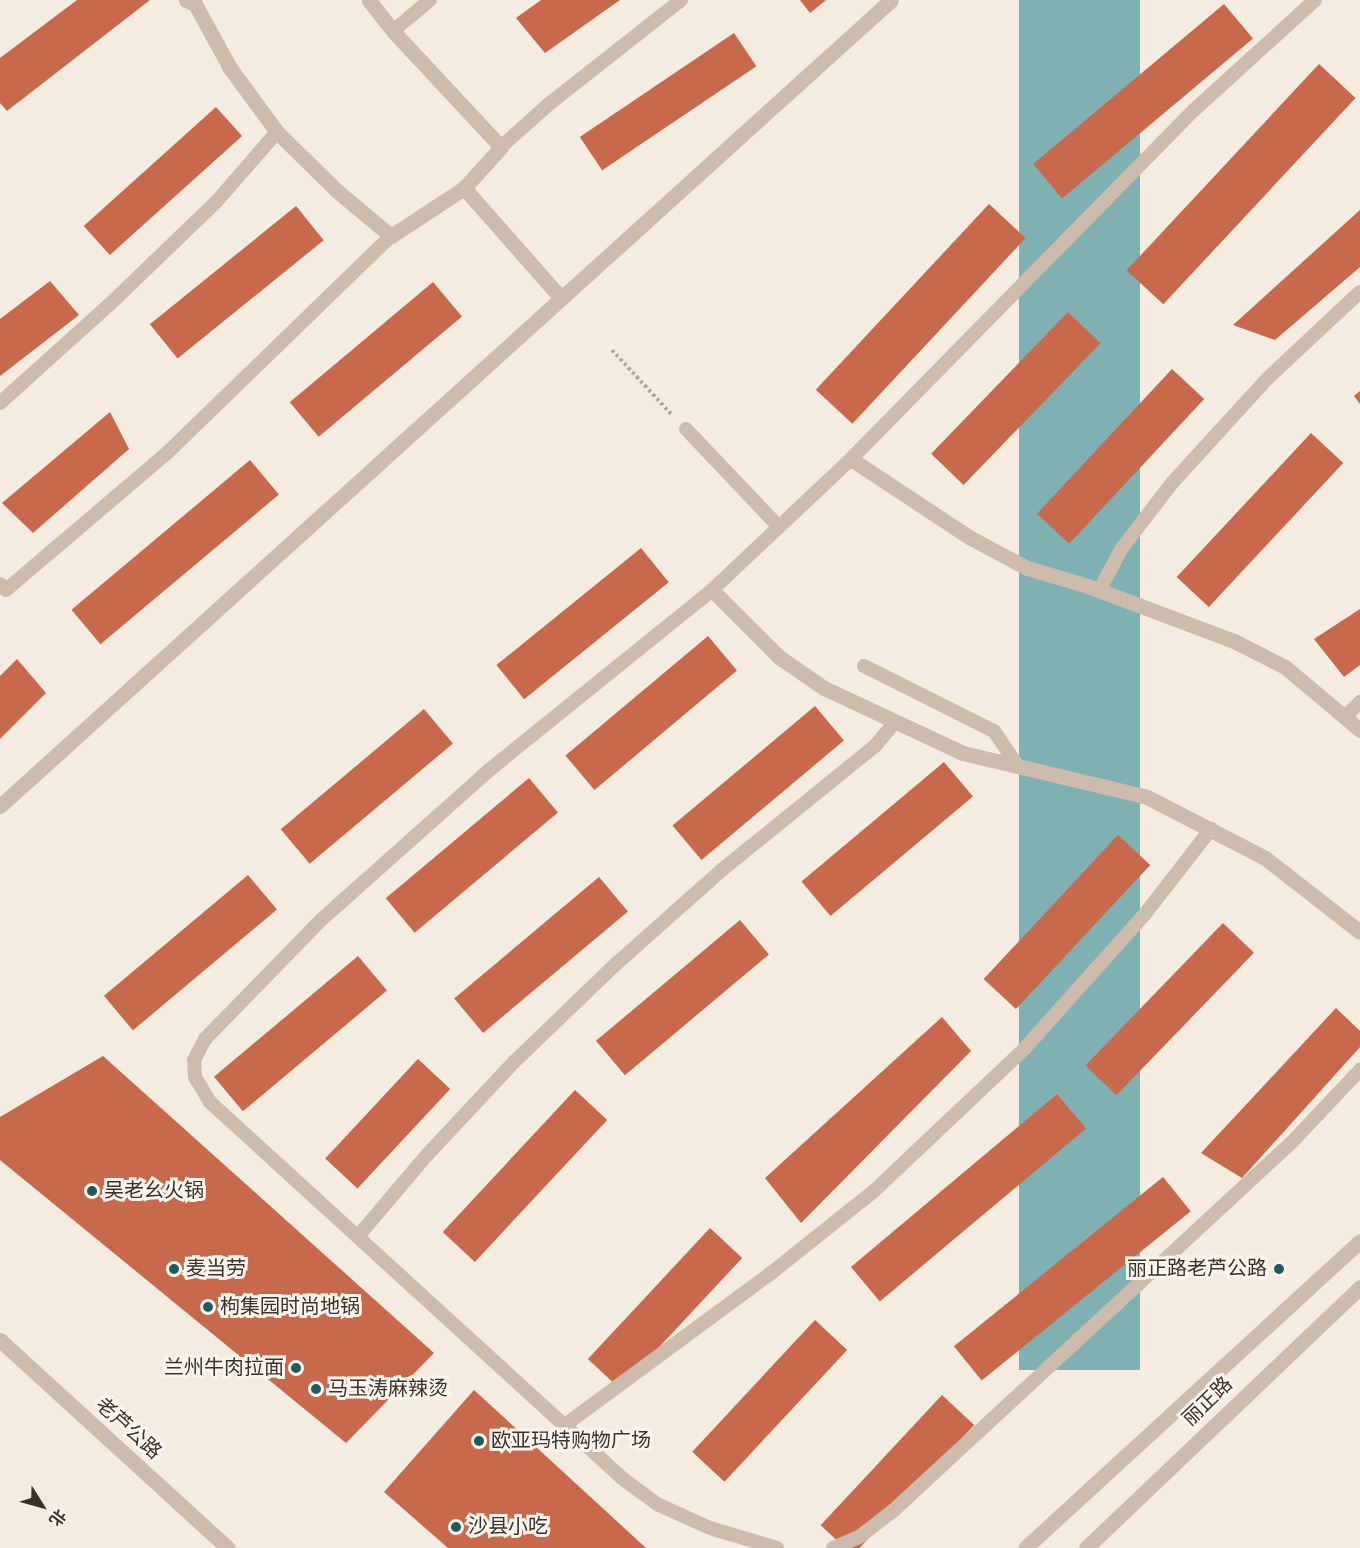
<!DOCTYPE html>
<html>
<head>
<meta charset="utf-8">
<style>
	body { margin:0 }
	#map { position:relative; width:1360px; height:1548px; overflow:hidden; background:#f4ebe1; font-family:"Sofia Sans Condensed","Noto Sans SC",sans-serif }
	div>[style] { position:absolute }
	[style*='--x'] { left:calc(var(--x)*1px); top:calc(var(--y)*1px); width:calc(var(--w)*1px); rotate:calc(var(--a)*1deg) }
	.water>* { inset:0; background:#7fb0b2; transform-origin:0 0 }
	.building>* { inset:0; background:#c8694b; transform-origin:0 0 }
	.path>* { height:4px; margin-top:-2px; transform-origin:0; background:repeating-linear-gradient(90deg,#b9a596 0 3px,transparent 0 6px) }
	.service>* { height:14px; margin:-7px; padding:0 7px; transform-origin:7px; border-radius:7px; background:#cdbbac }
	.minor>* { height:15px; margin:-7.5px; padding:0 7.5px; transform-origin:7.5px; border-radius:7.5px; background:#cdbbac }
	.tertiary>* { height:15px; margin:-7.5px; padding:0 7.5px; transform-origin:7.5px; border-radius:7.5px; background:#cdbbac }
	.dots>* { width:16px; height:16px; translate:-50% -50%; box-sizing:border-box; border:3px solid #fbf5ee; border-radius:50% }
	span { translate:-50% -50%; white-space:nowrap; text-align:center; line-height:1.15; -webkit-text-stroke:6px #fbf5ee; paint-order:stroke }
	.poi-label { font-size:20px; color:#3b302b }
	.left { translate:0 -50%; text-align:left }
	.right { translate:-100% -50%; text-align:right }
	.street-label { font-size:20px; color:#3b302b }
	.north { position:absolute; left:12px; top:1476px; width:60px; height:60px; -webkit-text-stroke:4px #fbf5ee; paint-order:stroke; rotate:127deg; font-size:16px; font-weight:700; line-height:24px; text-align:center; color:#3b302b }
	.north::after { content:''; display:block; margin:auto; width:21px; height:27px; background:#3b302b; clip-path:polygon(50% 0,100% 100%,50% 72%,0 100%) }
</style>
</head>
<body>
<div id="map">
	<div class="water">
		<div style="left:1019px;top:0;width:121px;height:1370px"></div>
	</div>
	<div class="building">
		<div style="clip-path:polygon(77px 0,150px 0,7px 111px,0 103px,0 58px)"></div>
		<div style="clip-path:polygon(541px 0,620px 0,545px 53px,516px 18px)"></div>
		<div style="clip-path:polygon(800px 0,826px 0,810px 13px)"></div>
		<div style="left:1224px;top:4px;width:45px;height:249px;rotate:50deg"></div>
		<div style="left:734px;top:33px;width:40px;height:186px;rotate:56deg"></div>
		<div style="left:1319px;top:64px;width:50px;height:282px;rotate:43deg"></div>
		<div style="left:216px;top:107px;width:39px;height:178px;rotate:48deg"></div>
		<div style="left:989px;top:204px;width:50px;height:254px;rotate:43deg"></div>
		<div style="left:296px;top:206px;width:44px;height:188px;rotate:51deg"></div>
		<div style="clip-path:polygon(1360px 210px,1360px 267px,1275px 340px,1233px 325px)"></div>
		<div style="clip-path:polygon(50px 281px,79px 315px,0 376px,0 319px)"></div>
		<div style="left:433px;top:282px;width:45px;height:187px;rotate:50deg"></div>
		<div style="left:1068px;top:312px;width:45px;height:197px;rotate:44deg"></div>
		<div style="left:1172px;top:369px;width:44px;height:198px;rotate:43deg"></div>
		<div style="clip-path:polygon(1360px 391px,1360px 404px,1354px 396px)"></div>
		<div style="clip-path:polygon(110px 412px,129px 449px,33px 533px,2px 503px)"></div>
		<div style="left:1311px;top:433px;width:44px;height:197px;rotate:43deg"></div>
		<div style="left:250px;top:460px;width:45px;height:233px;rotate:50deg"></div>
		<div style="left:641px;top:548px;width:44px;height:186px;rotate:51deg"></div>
		<div style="clip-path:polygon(1360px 609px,1360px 665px,1344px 677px,1314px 639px)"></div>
		<div style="left:708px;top:636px;width:45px;height:186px;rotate:50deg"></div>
		<div style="clip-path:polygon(17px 659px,46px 693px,0 739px,0 676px)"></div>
		<div style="left:815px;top:706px;width:45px;height:186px;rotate:50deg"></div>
		<div style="left:424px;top:709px;width:45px;height:187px;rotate:50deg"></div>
		<div style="left:944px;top:762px;width:45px;height:186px;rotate:50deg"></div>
		<div style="left:529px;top:778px;width:45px;height:187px;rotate:50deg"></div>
		<div style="left:1118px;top:835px;width:44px;height:197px;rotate:43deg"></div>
		<div style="left:248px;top:875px;width:45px;height:188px;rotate:50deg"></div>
		<div style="left:599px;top:877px;width:45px;height:189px;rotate:50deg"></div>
		<div style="left:740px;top:920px;width:45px;height:188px;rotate:50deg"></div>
		<div style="left:1223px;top:923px;width:43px;height:198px;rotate:44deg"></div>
		<div style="left:358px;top:956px;width:45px;height:188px;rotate:50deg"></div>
		<div style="clip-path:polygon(1336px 1008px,1360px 1031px,1360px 1047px,1242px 1178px,1201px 1153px)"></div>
		<div style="clip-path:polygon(942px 1017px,971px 1051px,801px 1223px,765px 1178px)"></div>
		<div style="clip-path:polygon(103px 1056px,434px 1353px,346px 1443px,0 1160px,0 1117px)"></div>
		<div style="left:418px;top:1059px;width:44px;height:136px;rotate:43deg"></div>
		<div style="left:575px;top:1090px;width:44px;height:194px;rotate:43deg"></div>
		<div style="left:1057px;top:1094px;width:45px;height:269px;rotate:50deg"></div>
		<div style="left:1163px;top:1177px;width:44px;height:269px;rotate:51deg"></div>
		<div style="left:710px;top:1228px;width:44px;height:179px;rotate:43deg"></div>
		<div style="left:815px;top:1320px;width:44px;height:180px;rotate:43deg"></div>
		<div style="clip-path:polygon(474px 1390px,646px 1548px,448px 1548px,384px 1492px)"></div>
		<div style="left:942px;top:1395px;width:44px;height:178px;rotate:43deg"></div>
	</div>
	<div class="path">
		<div style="--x:612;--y:350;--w:90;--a:47.3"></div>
	</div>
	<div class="service">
		<div style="--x:393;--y:31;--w:48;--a:-40"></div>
		<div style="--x:501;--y:147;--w:64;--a:-41.9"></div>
		<div style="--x:549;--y:104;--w:168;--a:-38.2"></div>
		<div style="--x:0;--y:403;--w:147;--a:-42"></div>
		<div style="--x:109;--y:305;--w:150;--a:-43.9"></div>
		<div style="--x:217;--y:201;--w:91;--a:-49"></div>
		<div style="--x:686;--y:429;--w:135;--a:46.5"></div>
		<div style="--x:0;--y:584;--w:8;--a:45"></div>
		<div style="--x:6;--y:590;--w:211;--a:-40.4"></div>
		<div style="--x:167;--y:453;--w:312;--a:-44.1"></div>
		<div style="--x:1099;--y:591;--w:49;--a:-61.9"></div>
		<div style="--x:1122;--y:548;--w:82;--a:-52.4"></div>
		<div style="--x:1172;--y:483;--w:142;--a:-47.6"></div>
		<div style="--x:1268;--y:378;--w:126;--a:-43.1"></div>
		<div style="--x:864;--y:666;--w:145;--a:26.6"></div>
		<div style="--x:994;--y:731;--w:41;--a:55.9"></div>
		<div style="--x:1346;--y:716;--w:20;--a:-45"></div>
		<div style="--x:359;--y:1235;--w:104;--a:-49.7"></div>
		<div style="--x:426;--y:1156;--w:129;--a:-46.9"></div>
		<div style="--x:514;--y:1062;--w:141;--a:-43.9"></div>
		<div style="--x:616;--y:964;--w:143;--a:-41.6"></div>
		<div style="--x:723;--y:869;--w:196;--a:-39"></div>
		<div style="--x:875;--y:746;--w:30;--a:-50"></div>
		<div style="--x:565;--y:1425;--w:255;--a:-36.4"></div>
		<div style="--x:770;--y:1274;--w:133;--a:-38.6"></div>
		<div style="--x:874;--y:1191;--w:208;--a:-43.4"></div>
		<div style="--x:1025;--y:1048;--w:180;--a:-48.2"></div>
		<div style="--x:1145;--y:914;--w:108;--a:-52.2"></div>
		<div style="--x:777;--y:1548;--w:70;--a:-163.4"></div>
		<div style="--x:710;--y:1528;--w:58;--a:-155.6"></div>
		<div style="--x:657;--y:1504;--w:44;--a:-143.4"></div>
		<div style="--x:622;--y:1478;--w:558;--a:-137.62"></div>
		<div style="--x:210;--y:1102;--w:29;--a:-121"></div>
		<div style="--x:195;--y:1077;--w:17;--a:-93"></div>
		<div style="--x:194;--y:1060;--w:24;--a:-62"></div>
		<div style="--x:205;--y:1039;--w:166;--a:-45.7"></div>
		<div style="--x:321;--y:920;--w:224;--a:-41.7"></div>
		<div style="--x:488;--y:771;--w:288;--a:-38.9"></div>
		<div style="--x:712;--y:590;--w:191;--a:-43.3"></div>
		<div style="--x:851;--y:459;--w:488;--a:-45.5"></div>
		<div style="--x:1193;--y:111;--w:165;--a:-42.3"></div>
		<div style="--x:833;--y:1548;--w:28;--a:-23"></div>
		<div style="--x:859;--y:1537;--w:44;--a:-37.6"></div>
		<div style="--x:894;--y:1510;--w:543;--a:-42.76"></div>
		<div style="--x:1293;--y:1141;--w:98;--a:-46.7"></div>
	</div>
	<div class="minor">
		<div style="--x:186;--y:0;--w:10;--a:24"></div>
		<div style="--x:195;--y:4;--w:73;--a:61.3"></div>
		<div style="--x:230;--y:68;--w:79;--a:53.7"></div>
		<div style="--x:277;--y:132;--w:83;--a:44.5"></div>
		<div style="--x:336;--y:190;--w:72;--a:39.9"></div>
		<div style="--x:391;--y:236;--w:87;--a:-33.3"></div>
		<div style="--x:464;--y:188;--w:55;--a:-47.9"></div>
		<div style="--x:501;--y:147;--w:158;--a:-133"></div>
		<div style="--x:393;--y:31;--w:39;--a:-128"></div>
		<div style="--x:464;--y:188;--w:147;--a:48.6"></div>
		<div style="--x:851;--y:459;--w:141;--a:33.5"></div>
		<div style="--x:969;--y:537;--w:66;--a:28.1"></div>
		<div style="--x:1027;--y:568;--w:60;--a:16.3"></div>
		<div style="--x:1085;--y:585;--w:159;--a:20.6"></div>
		<div style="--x:1234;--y:641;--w:57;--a:27"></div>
		<div style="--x:1285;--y:667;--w:98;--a:40"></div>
		<div style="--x:712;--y:590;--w:95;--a:45"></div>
		<div style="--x:779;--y:657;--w:55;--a:34.6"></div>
		<div style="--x:824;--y:688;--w:153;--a:25.1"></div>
		<div style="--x:963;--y:753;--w:189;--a:13.4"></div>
		<div style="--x:1147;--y:797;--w:133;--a:27.3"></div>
		<div style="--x:1265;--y:858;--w:120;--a:37.9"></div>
		<div style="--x:0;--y:806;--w:1201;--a:-42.13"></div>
	</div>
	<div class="tertiary">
		<div style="--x:0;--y:1340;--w:309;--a:42.4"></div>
		<div style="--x:1025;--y:1548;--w:454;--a:-42.5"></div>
		<div style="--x:1086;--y:1548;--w:378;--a:-43.6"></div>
	</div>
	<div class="dots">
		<div style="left:92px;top:1191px;background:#1f5a5e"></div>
		<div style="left:174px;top:1269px;background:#1f5a5e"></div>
		<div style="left:1279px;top:1269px;background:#1f5a5e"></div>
		<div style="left:208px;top:1307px;background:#1f5a5e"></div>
		<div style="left:296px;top:1368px;background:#1f5a5e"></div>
		<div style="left:316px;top:1389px;background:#1f5a5e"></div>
		<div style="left:479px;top:1441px;background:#1f5a5e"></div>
		<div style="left:456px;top:1527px;background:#1f5a5e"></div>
	</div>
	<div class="poi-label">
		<span class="left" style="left:104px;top:1191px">吴老幺火锅</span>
		<span class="left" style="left:186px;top:1269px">麦当劳</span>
		<span class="right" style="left:1267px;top:1269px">丽正路老芦公路</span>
		<span class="left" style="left:220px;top:1307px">枸集园时尚地锅</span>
		<span class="right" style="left:284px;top:1368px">兰州牛肉拉面</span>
		<span class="left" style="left:328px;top:1389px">马玉涛麻辣烫</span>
		<span class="left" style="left:491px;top:1441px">欧亚玛特购物广场</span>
		<span class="left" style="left:468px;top:1527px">沙县小吃</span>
	</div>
	<div class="street-label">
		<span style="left:1208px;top:1402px;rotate:-44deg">丽正路</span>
		<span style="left:128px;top:1429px;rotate:42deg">老芦公路</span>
	</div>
	<div class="north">北</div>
</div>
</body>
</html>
